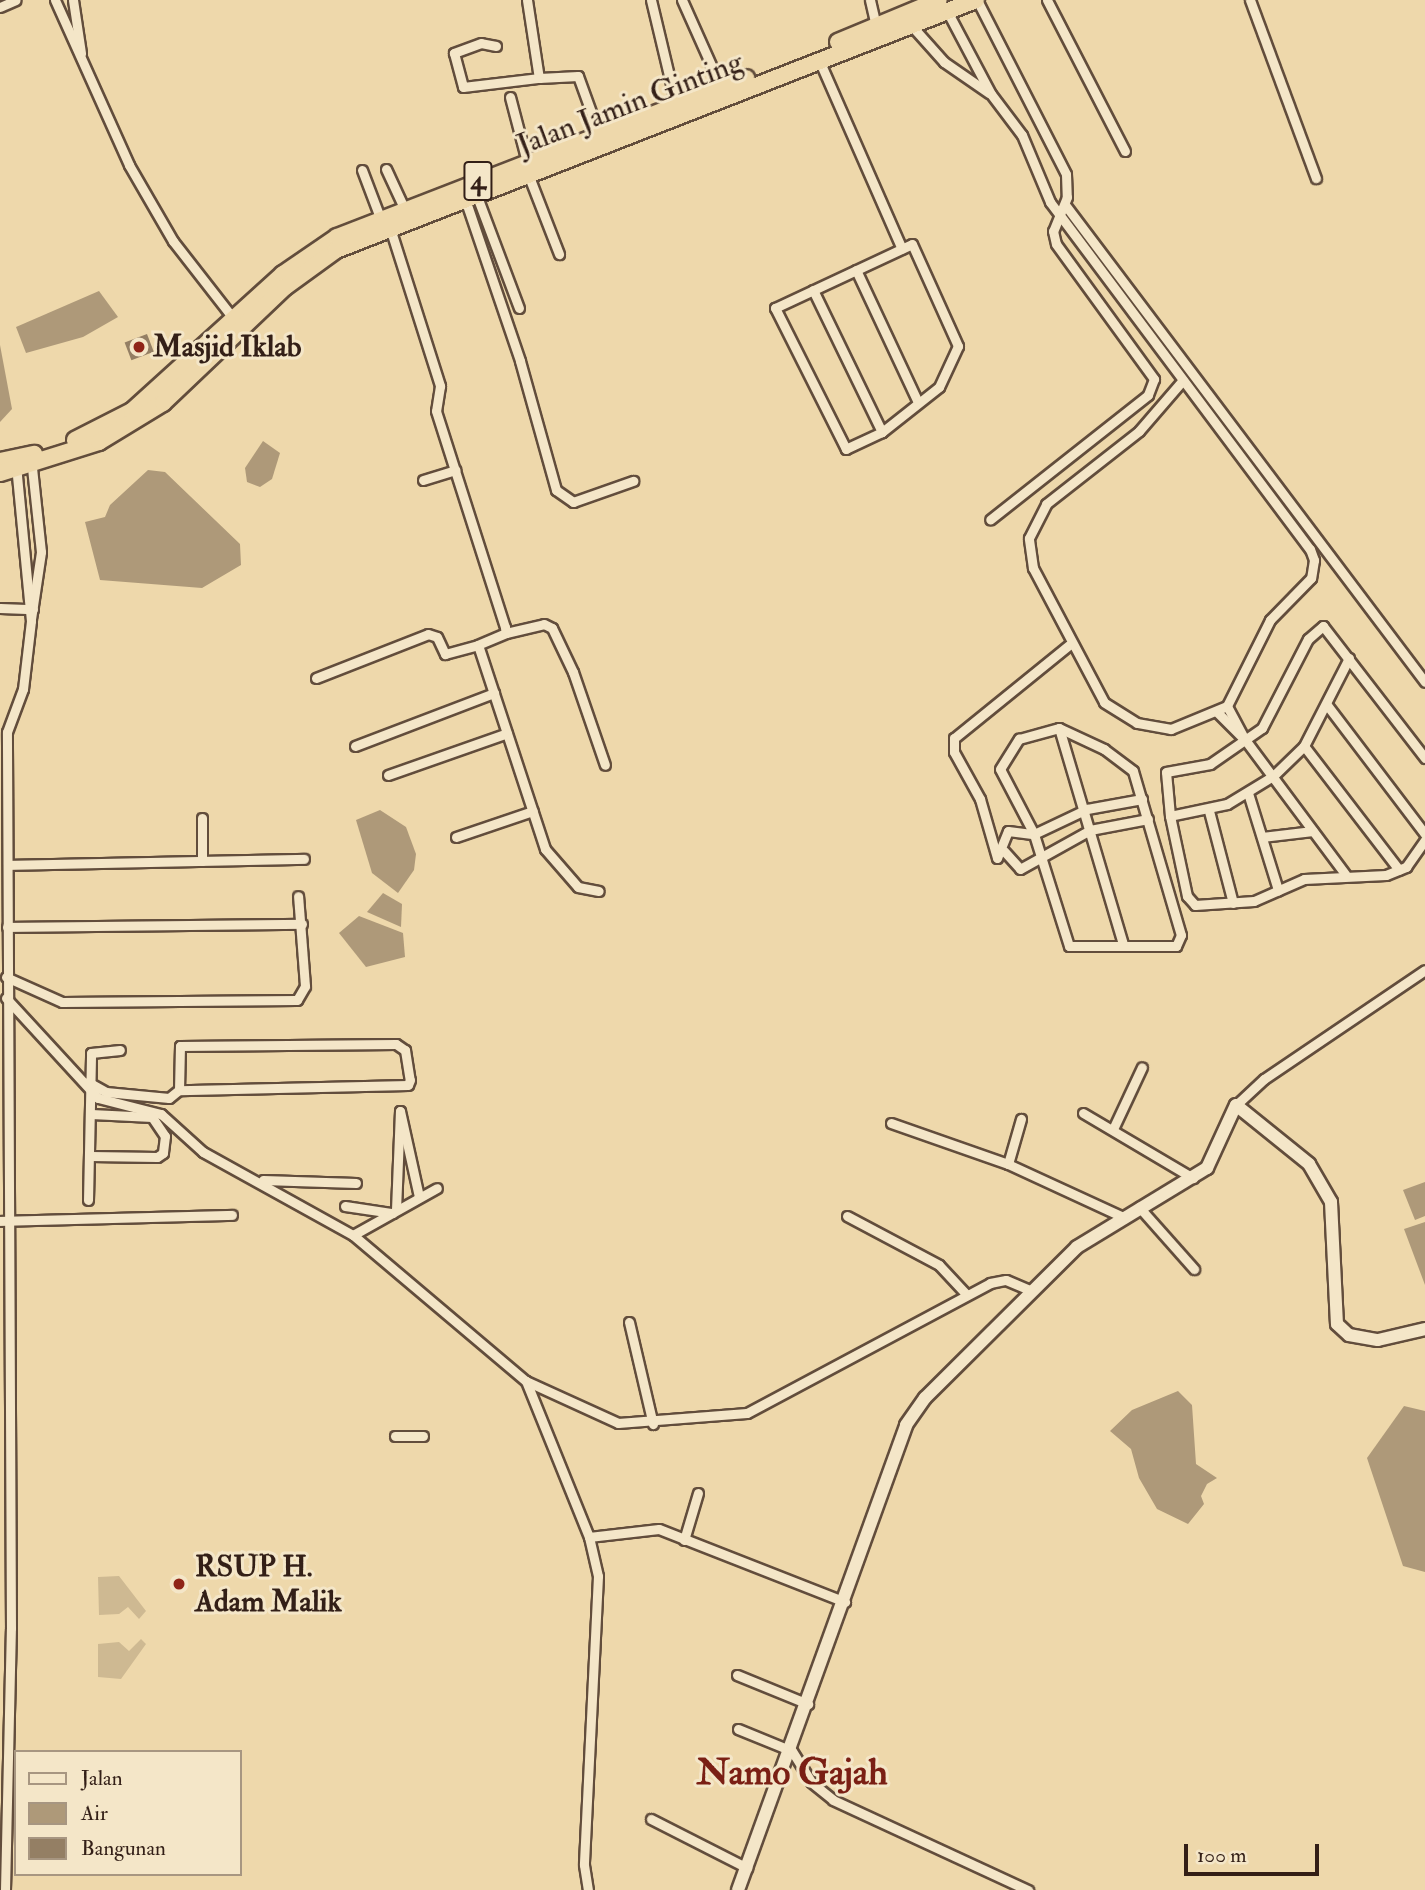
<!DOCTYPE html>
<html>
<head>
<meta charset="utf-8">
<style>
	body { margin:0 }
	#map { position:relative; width:1425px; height:1890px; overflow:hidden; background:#eed8ab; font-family:"IM FELL Double Pica",serif }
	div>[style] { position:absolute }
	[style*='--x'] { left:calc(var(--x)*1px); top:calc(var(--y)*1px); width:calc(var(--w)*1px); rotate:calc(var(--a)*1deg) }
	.green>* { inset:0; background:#ceb992 }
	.water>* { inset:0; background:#ae9979 }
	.building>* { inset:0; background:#947f64; transform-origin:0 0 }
	.roads { filter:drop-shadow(2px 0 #624d3c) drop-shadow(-2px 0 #624d3c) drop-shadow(0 2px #624d3c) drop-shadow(0 -2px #624d3c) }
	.street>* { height:9px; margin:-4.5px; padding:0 4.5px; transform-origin:4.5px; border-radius:4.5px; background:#f4e6c8 }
	.secondary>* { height:12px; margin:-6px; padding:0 6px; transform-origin:6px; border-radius:6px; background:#f4e6c8 }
	.highway>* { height:16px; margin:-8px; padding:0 8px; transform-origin:8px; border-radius:8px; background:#eed8ab }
	.dots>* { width:19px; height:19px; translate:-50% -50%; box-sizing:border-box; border:4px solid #f4e6c8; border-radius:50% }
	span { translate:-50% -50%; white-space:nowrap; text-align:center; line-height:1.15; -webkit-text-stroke:6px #f4e6c8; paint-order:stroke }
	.shield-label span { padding:2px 5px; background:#f4e6c8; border:2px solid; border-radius:5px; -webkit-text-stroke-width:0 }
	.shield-label { font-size:28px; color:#331f17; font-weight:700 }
	.street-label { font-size:30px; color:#331f17 }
	.poi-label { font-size:30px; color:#331f17; font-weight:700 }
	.left { translate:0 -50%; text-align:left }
	.district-label { font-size:37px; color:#7a1f14; font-weight:700 }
	.legend { position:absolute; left:14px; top:1750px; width:228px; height:126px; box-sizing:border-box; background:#f4e6c8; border:2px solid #a79681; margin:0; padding:9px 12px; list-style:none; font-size:21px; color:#331f17 }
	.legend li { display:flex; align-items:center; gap:14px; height:35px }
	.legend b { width:35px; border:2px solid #a79681 }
	.scale { position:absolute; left:1184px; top:1844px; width:135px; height:32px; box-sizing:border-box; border:4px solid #331f17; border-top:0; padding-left:9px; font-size:21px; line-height:24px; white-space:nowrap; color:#331f17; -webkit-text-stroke:5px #f4e6c8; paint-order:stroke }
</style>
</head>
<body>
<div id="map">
	<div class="green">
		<div style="clip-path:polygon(119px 1576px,146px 1611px,139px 1619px,128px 1607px,119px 1614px,99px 1615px,98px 1577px)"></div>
		<div style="clip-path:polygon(141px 1639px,146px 1644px,121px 1679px,98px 1677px,98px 1644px,119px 1642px,129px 1651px)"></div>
	</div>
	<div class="water">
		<div style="clip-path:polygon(99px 291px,118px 317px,83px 337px,26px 353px,16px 327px)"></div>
		<div style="clip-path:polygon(0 345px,12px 409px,0 422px)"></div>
		<div style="clip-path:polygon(263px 441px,280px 453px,272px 479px,260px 487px,247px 482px,245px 468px)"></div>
		<div style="clip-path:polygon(148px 470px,165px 472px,240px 544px,241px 565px,202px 588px,100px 580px,85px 522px,105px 517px,110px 505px)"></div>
		<div style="clip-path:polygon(380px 810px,406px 827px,416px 854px,414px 870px,398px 893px,372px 873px,356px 820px)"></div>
		<div style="clip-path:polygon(383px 893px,402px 904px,401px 927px,367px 912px)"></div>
		<div style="clip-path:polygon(359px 916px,403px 933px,405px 957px,366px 967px,339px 933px)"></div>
		<div style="clip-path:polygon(1425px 1182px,1425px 1216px,1415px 1220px,1403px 1190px)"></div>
		<div style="clip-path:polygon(1425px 1222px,1425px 1285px,1404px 1229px)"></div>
		<div style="clip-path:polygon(1178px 1391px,1192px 1405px,1196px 1464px,1217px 1478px,1207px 1484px,1201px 1496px,1204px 1504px,1188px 1524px,1157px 1509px,1139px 1478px,1131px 1449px,1110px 1431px,1132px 1410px)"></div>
		<div style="clip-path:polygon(1404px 1406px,1425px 1411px,1425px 1572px,1403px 1566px,1367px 1458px)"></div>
	</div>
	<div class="building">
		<div style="left:147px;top:334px;width:19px;height:24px;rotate:69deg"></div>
	</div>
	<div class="roads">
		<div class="street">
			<div style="--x:55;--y:0;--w:181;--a:65.8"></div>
			<div style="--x:129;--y:165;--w:88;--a:59.9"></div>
			<div style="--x:173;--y:241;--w:98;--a:52.1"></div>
			<div style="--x:73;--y:0;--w:54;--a:81.4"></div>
			<div style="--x:527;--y:0;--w:79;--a:81.3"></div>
			<div style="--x:539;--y:78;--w:39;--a:-3"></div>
			<div style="--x:578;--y:76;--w:62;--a:70.1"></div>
			<div style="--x:651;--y:0;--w:108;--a:76.6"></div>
			<div style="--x:682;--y:0;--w:95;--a:65.9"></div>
			<div style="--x:870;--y:0;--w:27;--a:77"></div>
			<div style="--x:977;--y:0;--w:195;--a:62.9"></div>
			<div style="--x:1066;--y:174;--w:23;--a:88"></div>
			<div style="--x:1067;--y:197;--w:37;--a:112"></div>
			<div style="--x:1053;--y:231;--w:13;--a:77"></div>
			<div style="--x:1056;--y:244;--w:167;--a:54"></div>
			<div style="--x:1154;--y:379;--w:17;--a:111"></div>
			<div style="--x:1148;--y:395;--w:201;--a:141.7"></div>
			<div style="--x:1047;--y:0;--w:170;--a:62.7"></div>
			<div style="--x:1250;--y:0;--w:190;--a:69.7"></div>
			<div style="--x:0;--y:7;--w:17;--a:-24"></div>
			<div style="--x:947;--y:11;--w:94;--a:62.1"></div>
			<div style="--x:991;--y:94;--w:51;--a:52.9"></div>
			<div style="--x:1022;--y:135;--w:73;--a:67.3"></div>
			<div style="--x:1050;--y:202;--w:434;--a:53.2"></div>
			<div style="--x:1310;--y:549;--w:12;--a:70"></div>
			<div style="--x:1314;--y:560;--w:18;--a:99"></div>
			<div style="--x:1311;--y:578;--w:59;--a:134.3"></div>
			<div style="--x:1270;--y:620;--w:96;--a:116.6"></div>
			<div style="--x:1227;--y:706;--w:61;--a:157.7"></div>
			<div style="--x:1171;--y:729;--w:35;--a:-170"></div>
			<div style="--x:1137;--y:723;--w:39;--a:-148"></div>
			<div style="--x:1104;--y:702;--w:152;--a:-117.9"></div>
			<div style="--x:1033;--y:568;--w:30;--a:-98"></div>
			<div style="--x:1029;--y:538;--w:38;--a:-63"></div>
			<div style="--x:1046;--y:504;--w:118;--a:-38.1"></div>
			<div style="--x:1139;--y:431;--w:67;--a:-49.2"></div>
			<div style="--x:911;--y:25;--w:50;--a:48.3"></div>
			<div style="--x:944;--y:62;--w:55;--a:34.6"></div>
			<div style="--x:496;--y:46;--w:15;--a:-169"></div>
			<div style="--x:481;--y:43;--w:29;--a:160"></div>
			<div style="--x:454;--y:53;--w:35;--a:75"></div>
			<div style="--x:463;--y:87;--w:77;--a:-6.8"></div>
			<div style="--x:819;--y:60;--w:206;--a:66.3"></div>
			<div style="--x:510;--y:97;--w:67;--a:75.3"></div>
			<div style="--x:386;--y:169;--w:45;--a:65.1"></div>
			<div style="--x:362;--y:170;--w:53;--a:69.2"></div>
			<div style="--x:528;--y:174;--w:86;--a:68.8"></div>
			<div style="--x:475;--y:191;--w:125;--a:69.4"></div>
			<div style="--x:465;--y:199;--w:171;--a:71.2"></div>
			<div style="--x:520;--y:361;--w:134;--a:74.4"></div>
			<div style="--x:556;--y:490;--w:21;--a:35"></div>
			<div style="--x:573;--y:502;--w:64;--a:-19.3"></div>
			<div style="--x:1066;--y:206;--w:596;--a:52.98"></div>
			<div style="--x:390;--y:228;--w:166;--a:72.4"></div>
			<div style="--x:440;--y:386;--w:25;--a:99"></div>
			<div style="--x:436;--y:411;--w:227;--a:72.3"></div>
			<div style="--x:505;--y:627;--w:6;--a:81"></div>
			<div style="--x:506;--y:633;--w:30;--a:157"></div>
			<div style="--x:478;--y:645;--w:215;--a:71.8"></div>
			<div style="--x:545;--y:849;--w:50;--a:49"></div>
			<div style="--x:578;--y:887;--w:21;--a:11"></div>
			<div style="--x:912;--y:244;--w:112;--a:65.7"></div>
			<div style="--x:958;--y:346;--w:45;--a:114.9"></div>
			<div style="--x:939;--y:387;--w:73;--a:141.7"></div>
			<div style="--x:882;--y:432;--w:40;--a:155"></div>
			<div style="--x:846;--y:449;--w:158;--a:-116.7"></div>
			<div style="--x:775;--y:308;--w:151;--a:-25"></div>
			<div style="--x:856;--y:270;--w:144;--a:64.9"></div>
			<div style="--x:813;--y:290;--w:158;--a:64.1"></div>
			<div style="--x:423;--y:480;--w:34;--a:-17"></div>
			<div style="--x:0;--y:608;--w:33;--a:2"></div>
			<div style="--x:31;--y:619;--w:68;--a:-81.5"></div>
			<div style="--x:41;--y:552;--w:94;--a:-96.1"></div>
			<div style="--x:506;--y:633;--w:39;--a:-13"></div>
			<div style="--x:544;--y:624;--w:9;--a:27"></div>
			<div style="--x:552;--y:628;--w:49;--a:64.5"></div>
			<div style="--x:573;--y:672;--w:98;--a:71"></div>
			<div style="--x:1069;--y:645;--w:148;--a:141"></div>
			<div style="--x:954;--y:738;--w:14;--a:90"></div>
			<div style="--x:954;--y:752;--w:54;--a:61"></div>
			<div style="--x:980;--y:799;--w:61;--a:73.9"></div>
			<div style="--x:997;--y:858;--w:29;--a:-68"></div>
			<div style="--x:1008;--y:831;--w:26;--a:7"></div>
			<div style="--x:1034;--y:834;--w:59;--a:-25.3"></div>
			<div style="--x:1087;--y:809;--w:56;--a:-10.3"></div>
			<div style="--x:1349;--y:658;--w:99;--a:117.1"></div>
			<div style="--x:1304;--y:746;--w:43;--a:135.9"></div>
			<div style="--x:1273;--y:776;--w:54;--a:148.7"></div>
			<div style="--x:1227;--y:804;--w:58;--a:168.1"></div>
			<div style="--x:1170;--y:816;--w:82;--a:78"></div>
			<div style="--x:1187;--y:896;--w:12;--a:48"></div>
			<div style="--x:1195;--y:905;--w:59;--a:-3.9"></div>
			<div style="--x:1254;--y:901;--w:55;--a:-23.7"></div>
			<div style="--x:1304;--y:879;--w:82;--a:-2.8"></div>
			<div style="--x:1386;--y:875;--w:22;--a:-22"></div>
			<div style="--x:1406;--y:867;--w:33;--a:-55"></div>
			<div style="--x:316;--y:678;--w:120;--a:-21.4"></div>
			<div style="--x:428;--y:634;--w:9;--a:18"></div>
			<div style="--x:437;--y:637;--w:19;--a:65"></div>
			<div style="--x:445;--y:654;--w:34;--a:-15"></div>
			<div style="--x:1327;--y:705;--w:162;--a:52.8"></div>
			<div style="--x:1227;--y:706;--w:40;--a:62"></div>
			<div style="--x:1246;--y:741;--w:166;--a:53.3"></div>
			<div style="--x:1218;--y:713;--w:40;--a:45"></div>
			<div style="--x:1059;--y:728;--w:50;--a:25"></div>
			<div style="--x:1104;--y:749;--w:36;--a:37"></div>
			<div style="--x:1133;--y:771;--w:171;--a:73.7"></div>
			<div style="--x:1181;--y:935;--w:12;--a:114"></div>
			<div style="--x:1176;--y:946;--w:107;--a:180"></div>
			<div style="--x:1069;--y:946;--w:117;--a:-107.4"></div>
			<div style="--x:1034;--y:834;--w:73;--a:-117.6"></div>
			<div style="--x:1000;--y:769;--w:36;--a:-58"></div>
			<div style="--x:1019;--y:739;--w:41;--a:-15.4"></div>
			<div style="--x:1059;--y:728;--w:225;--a:73.5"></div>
			<div style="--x:355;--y:746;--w:149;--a:-20.9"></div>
			<div style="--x:1304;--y:746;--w:156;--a:52.5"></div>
			<div style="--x:388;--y:775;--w:126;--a:-19.4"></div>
			<div style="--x:1248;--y:793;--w:102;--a:72.8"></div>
			<div style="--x:1209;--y:811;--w:95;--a:75.4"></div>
			<div style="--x:1170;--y:816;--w:44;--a:-95.2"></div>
			<div style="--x:1166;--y:772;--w:45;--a:-10.3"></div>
			<div style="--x:1210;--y:764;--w:63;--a:-34.7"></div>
			<div style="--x:1262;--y:728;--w:100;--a:-62.7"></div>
			<div style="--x:1308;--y:639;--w:20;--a:-41"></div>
			<div style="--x:1323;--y:626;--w:167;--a:52.3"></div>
			<div style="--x:456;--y:837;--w:81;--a:-18.7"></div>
			<div style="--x:1262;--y:837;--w:51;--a:-6.7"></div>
			<div style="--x:1004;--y:851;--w:24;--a:48"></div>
			<div style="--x:1020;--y:869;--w:80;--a:-29.1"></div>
			<div style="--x:1090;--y:830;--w:59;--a:-10.7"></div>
			<div style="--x:202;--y:861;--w:43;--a:-90"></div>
			<div style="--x:8;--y:865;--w:296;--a:-1.2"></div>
			<div style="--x:7;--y:927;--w:295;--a:-0.6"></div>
			<div style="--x:6;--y:977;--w:61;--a:24.1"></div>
			<div style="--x:62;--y:1002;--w:235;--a:-0.5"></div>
			<div style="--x:297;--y:1000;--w:16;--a:-60"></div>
			<div style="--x:305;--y:986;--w:90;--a:-94.4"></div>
			<div style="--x:6;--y:998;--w:136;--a:47.4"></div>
			<div style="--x:98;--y:1098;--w:65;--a:14.3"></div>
			<div style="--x:161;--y:1114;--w:57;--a:42.1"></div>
			<div style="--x:203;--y:1152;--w:171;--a:29"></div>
			<div style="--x:353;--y:1235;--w:226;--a:40.2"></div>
			<div style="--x:526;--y:1381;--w:168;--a:68"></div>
			<div style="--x:589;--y:1537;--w:40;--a:77"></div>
			<div style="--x:598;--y:1576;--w:289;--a:92.8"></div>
			<div style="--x:584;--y:1865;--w:25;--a:81"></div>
			<div style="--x:88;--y:1082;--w:21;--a:29"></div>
			<div style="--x:106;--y:1092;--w:63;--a:5.4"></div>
			<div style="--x:169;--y:1098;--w:13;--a:-39"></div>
			<div style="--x:179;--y:1090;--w:44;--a:-88.7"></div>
			<div style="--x:180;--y:1046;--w:216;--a:-0.5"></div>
			<div style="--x:396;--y:1044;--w:11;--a:34"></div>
			<div style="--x:405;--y:1050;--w:30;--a:81"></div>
			<div style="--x:410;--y:1080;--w:5;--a:112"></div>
			<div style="--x:408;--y:1085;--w:229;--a:178.7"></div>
			<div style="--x:1236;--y:1105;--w:38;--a:-43"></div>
			<div style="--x:1264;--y:1079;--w:194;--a:-34.1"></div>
			<div style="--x:1083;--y:1113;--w:128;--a:30.6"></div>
			<div style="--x:91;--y:1114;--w:61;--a:2.8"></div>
			<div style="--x:152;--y:1117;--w:23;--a:56"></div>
			<div style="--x:165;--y:1136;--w:17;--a:97"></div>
			<div style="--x:163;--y:1153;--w:7;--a:146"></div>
			<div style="--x:157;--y:1157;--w:66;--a:-179.1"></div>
			<div style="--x:891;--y:1123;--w:124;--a:19.3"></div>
			<div style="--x:1008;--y:1164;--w:124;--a:24.7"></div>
			<div style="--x:1113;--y:1129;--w:68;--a:-64.9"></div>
			<div style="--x:1008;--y:1164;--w:47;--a:-73.9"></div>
			<div style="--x:263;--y:1180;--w:93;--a:1.8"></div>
			<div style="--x:88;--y:1200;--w:147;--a:-88.8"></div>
			<div style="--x:91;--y:1053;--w:29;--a:-6"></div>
			<div style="--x:345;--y:1206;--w:48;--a:8.5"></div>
			<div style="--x:1139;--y:1207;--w:83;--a:48.4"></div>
			<div style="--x:396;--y:1210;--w:99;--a:-87.7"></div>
			<div style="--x:400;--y:1111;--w:88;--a:77.5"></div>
			<div style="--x:847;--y:1216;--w:104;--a:28"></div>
			<div style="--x:939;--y:1265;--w:40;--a:47"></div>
			<div style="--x:0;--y:1221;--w:232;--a:-1.5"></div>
			<div style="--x:353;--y:1235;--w:96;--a:-29.2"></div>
			<div style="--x:629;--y:1322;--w:105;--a:76.8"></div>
			<div style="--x:526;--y:1381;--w:101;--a:24.5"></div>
			<div style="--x:618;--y:1423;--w:129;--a:-4.4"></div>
			<div style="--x:747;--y:1413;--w:276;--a:-28.1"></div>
			<div style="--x:990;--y:1283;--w:16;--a:-11"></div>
			<div style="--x:1006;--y:1280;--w:28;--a:23"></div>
			<div style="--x:395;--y:1436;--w:28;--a:0"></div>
			<div style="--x:589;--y:1537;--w:70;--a:-6.5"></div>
			<div style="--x:659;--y:1529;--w:200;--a:21.4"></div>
			<div style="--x:684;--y:1540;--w:49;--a:-73.4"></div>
			<div style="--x:737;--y:1675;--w:77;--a:22.2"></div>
			<div style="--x:738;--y:1729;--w:58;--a:22.2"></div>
			<div style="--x:792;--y:1751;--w:36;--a:58"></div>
			<div style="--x:811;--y:1782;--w:28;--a:39"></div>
			<div style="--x:833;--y:1800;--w:215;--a:24.8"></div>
			<div style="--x:651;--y:1819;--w:108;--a:27"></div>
			<div style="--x:5;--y:1890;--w:262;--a:-88.7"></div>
			<div style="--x:11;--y:1628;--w:896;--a:-90.26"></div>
			<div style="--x:7;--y:732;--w:46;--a:-69.6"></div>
			<div style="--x:23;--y:689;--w:68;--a:-83.3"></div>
			<div style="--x:31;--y:621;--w:157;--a:-95.5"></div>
		</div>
		<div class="secondary">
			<div style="--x:738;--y:1890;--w:494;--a:-70.1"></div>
			<div style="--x:906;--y:1425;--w:33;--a:-55"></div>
			<div style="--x:925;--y:1398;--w:214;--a:-44.8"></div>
			<div style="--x:1077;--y:1247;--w:152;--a:-31.3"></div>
			<div style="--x:1207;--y:1168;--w:69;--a:-65.3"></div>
			<div style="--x:1236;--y:1105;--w:94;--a:38.9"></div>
			<div style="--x:1309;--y:1164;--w:44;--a:59.9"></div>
			<div style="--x:1331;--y:1202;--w:122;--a:87.2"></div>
			<div style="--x:1337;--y:1324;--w:16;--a:43"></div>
			<div style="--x:1349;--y:1335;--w:29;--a:10"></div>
			<div style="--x:1378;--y:1340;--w:48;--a:-13.2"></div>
		</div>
		<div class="highway">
			<div style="--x:838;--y:42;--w:109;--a:-22.6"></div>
			<div style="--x:75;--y:440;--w:64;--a:-27"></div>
			<div style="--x:132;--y:411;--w:204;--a:-42.2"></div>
			<div style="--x:283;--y:274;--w:65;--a:-34.4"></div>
			<div style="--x:337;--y:237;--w:439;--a:-21.2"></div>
			<div style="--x:0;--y:461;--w:35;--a:-12"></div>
			<div style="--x:0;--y:473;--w:104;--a:-17.4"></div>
			<div style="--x:99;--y:442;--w:75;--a:-31.4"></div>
			<div style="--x:163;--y:403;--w:168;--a:-43.6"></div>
			<div style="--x:285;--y:287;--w:63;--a:-36"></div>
			<div style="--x:336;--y:250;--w:687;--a:-21.34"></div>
		</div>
	</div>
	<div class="dots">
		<div style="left:139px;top:347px;background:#8f2418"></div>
		<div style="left:179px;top:1584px;background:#8f2418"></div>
	</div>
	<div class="shield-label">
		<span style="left:478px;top:181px">4</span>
	</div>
	<div class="street-label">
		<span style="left:630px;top:104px;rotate:-21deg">Jalan Jamin Ginting</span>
	</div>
	<div class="poi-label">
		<span class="left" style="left:153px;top:347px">Masjid Iklab</span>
		<span class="left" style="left:195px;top:1584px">RSUP H.<br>Adam Malik</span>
	</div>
	<div class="district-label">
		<span style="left:792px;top:1773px">Namo Gajah</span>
	</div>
	<ul class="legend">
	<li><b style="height:9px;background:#f4e6c8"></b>Jalan</li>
	<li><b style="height:19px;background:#ae9979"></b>Air</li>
	<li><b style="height:19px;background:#947f64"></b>Bangunan</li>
	</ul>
	<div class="scale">100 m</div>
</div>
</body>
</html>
